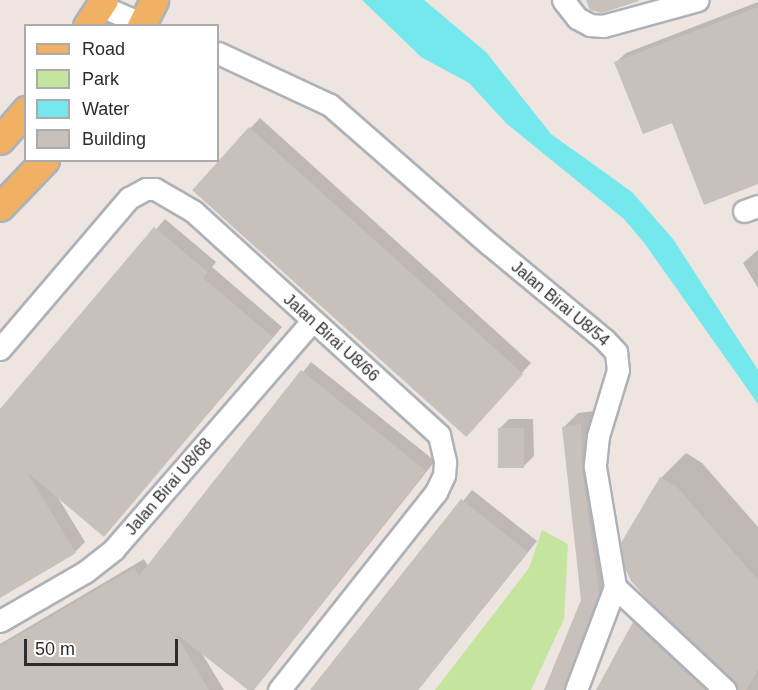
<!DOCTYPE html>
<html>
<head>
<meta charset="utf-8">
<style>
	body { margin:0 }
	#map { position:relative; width:758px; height:690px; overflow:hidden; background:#eee5e0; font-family:Helvetica,sans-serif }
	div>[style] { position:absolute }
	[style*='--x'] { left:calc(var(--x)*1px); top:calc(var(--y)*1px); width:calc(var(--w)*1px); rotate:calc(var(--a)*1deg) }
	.green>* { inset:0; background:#c5e49e }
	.water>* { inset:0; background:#75e8ee }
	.shadow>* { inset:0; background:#0003 }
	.building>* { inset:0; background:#c7c0bb; transform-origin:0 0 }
	.roads { filter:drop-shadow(2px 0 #adb2b9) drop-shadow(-2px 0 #adb2b9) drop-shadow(0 2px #adb2b9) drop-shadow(0 -2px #adb2b9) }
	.minor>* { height:21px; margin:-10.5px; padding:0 10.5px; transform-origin:10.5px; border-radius:10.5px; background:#fff }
	.major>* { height:27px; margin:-13.5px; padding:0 13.5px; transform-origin:13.5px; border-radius:13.5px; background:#f0b164 }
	span { translate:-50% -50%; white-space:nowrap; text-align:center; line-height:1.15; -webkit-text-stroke:4.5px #fff; paint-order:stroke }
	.street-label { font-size:16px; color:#2d2d2d }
	.legend { position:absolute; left:24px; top:24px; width:195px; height:138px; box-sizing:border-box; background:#fff; border:2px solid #ababab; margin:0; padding:8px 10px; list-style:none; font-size:18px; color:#2d2d2d }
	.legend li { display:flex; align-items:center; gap:12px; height:30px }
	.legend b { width:30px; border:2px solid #ababab }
	.scale { position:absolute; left:24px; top:639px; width:154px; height:27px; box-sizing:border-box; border:3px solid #2d2d2d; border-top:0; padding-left:8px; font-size:18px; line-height:21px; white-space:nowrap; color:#2d2d2d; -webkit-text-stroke:4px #fff; paint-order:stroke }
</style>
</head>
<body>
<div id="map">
	<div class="green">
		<div style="clip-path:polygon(542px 530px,568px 544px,564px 619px,531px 690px,435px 690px,529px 568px)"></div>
	</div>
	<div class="water">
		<div style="clip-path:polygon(362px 0,424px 0,486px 52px,551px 134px,632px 192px,673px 239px,758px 370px,758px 404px,645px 244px,624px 219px,506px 123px,469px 83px,421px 57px)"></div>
	</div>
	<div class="shadow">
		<div style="clip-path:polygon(758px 2px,758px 183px,672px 121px,616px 62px,626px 53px)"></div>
		<div style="clip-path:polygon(260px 118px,531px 363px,476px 424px,194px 189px)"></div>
		<div style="clip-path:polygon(165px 219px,216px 262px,212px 267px,282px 327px,113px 525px,57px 496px,85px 542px,75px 552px,0 597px,0 411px)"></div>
		<div style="clip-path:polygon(758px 250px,758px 288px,743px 263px)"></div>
		<div style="clip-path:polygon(311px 362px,435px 461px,261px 681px,251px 690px,201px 652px,224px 690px,0 690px,0 644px,144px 559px,148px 566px)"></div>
		<div style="clip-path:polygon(595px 411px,596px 454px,613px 577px,572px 690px,546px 690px,582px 600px,564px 427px,578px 413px)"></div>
		<div style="clip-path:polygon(509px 419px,533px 419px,534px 456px,524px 466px,499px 429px)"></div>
		<div style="clip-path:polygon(686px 453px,702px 463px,758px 527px,758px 690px,598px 690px,634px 622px,653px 603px,661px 478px)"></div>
		<div style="clip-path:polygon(472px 490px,537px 541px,418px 690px,311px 690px)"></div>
	</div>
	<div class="building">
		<div style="clip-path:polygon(586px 0,639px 0,639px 1px,602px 13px,590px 10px)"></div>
		<div style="clip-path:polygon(758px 7px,758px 184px,704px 205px,672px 123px,643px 134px,614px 62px)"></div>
		<div style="left:249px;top:127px;width:369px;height:85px;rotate:42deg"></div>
		<div style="clip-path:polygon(154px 227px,208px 272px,203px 278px,273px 337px,104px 537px,27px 472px,76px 553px,0 598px,0 409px)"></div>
		<div style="clip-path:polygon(301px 370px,426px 471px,254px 690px,248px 690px,175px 633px,209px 690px,0 690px,0 646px,134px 568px,139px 576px)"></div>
		<div style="clip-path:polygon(581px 424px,582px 469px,599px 593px,564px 690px,544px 690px,581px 600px,562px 427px)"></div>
		<div style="left:498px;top:428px;width:26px;height:40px"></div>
		<div style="clip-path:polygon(660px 477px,677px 487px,758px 580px,758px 670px,746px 690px,737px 690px,734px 681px,646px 598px,631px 581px,625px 568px,621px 543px)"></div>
		<div style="clip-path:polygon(461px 499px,528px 552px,418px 690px,310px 690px)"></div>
		<div style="clip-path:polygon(633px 622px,706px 690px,596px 690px)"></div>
	</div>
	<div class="roads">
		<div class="minor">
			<div style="--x:563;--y:0;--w:23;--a:52"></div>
			<div style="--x:577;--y:18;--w:15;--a:28"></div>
			<div style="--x:590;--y:25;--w:13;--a:4"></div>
			<div style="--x:603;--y:26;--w:98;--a:-15.3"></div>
			<div style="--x:101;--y:6;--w:50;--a:23.5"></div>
			<div style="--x:218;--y:53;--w:123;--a:24.9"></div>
			<div style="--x:330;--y:105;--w:211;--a:41.2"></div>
			<div style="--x:489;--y:244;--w:149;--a:39.6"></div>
			<div style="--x:604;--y:339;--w:18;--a:47"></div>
			<div style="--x:616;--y:352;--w:18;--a:84"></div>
			<div style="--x:618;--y:370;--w:69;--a:106.9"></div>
			<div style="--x:598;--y:436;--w:31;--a:96"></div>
			<div style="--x:595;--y:467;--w:122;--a:80.5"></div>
			<div style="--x:615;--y:587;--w:151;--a:43.1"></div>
			<div style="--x:744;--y:211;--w:15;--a:-20"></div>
			<div style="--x:0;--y:349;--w:199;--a:-49.5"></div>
			<div style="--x:129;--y:198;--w:19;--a:-28"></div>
			<div style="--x:146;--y:189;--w:9;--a:0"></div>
			<div style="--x:155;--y:189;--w:44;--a:30.1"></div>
			<div style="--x:193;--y:211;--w:333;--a:42.3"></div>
			<div style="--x:439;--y:435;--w:28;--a:77"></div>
			<div style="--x:445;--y:462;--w:13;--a:94"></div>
			<div style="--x:444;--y:475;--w:19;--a:115"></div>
			<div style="--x:436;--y:492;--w:253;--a:128.4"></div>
			<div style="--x:0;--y:621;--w:98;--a:-30"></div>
			<div style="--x:85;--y:572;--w:37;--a:-38"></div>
			<div style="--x:114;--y:549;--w:301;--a:-49"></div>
			<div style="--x:576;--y:690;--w:110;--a:-69.3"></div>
		</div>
		<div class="major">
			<div style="--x:87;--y:26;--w:31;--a:-57"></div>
			<div style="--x:141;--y:26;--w:29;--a:-63"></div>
			<div style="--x:0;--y:140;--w:40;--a:-49"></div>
			<div style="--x:0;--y:207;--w:65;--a:-46.2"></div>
		</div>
	</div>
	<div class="street-label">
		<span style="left:560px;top:304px;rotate:40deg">Jalan Birai U8/54</span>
		<span style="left:331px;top:338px;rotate:42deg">Jalan Birai U8/66</span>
		<span style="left:169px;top:487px;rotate:-49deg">Jalan Birai U8/68</span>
	</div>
	<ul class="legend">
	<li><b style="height:8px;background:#f0b164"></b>Road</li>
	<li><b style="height:16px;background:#c5e49e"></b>Park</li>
	<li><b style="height:16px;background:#75e8ee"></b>Water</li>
	<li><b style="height:16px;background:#c7c0bb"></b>Building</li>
	</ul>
	<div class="scale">50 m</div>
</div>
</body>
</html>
